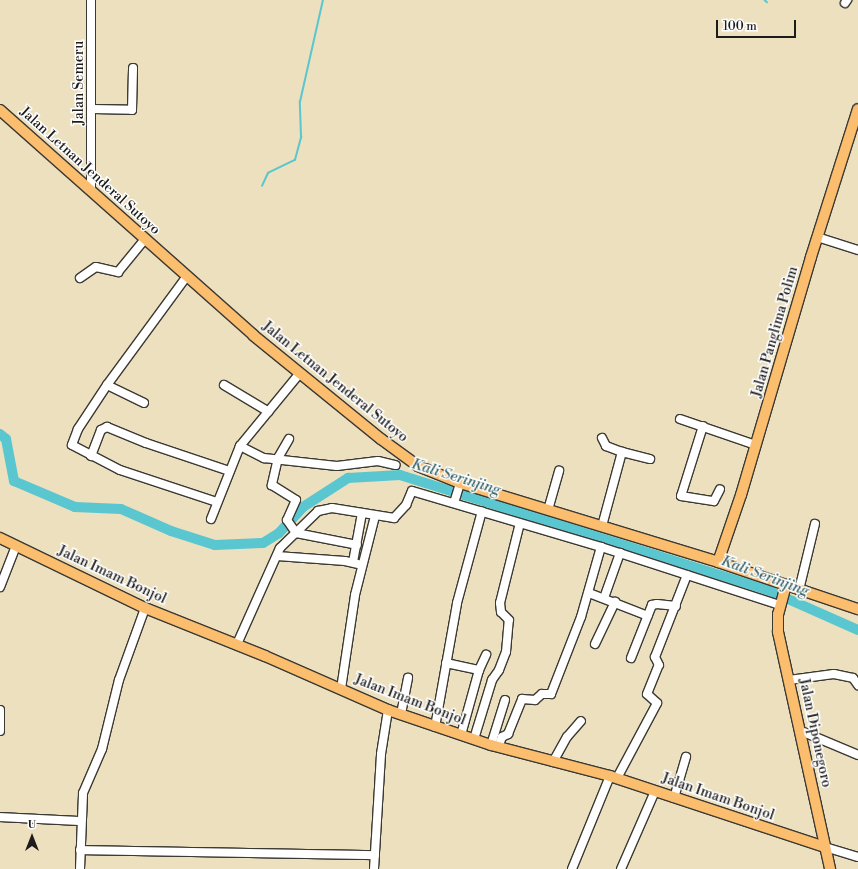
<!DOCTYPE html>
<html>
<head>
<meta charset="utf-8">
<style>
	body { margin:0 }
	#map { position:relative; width:858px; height:869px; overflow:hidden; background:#ece0be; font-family:"Libre Bodoni",serif }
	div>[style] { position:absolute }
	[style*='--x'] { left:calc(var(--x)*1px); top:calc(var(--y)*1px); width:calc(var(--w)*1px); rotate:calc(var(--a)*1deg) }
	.stream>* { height:1.5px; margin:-0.75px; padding:0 0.75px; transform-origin:0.75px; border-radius:0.75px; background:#59c6d0 }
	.river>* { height:10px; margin:-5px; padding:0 5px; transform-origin:5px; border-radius:5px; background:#59c6d0 }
	.roads { filter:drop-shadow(1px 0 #3b3934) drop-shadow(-1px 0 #3b3934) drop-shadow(0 1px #3b3934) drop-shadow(0 -1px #3b3934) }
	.minor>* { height:8px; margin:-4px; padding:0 4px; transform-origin:4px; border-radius:4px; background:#fff }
	.major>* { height:10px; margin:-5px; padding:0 5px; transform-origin:5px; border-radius:5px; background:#fbbd6e }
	span { translate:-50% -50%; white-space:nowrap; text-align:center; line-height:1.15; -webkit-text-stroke:3px #fff; paint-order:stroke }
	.street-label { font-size:14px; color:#1c1c1c }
	.water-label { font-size:15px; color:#346064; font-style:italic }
	.north { position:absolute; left:12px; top:817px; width:40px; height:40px; -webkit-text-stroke:3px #fff; paint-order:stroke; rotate:0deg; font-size:11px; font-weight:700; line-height:16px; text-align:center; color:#1c1c1c }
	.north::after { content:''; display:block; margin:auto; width:14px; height:18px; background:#1c1c1c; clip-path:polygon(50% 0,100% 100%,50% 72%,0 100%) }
	.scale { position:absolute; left:716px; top:20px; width:80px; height:18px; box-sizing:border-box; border:2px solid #1c1c1c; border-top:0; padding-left:5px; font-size:12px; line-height:14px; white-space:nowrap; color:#1c1c1c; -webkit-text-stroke:3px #fff; paint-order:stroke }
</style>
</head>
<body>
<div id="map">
	<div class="stream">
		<div style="--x:765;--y:0;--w:3;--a:45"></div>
		<div style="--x:262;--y:186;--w:14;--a:-65"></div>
		<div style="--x:268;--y:173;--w:30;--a:-26"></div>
		<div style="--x:295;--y:160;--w:24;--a:-75"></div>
		<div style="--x:301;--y:137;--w:35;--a:-92"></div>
		<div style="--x:300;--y:102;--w:105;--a:-77.3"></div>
	</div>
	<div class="river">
		<div style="--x:0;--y:434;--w:8;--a:40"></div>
		<div style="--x:6;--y:439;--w:43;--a:79.2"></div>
		<div style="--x:14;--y:481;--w:66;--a:23.1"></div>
		<div style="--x:75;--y:507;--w:46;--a:2.5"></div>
		<div style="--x:121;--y:509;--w:55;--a:23.7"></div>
		<div style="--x:171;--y:531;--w:46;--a:17.7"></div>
		<div style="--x:215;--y:545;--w:48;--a:-2.4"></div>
		<div style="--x:263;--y:543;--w:19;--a:-32"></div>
		<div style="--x:279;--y:533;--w:35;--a:-47"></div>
		<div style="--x:303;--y:507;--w:54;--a:-32.8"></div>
		<div style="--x:348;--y:478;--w:52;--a:-3.3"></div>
		<div style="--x:400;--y:475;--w:388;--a:17.4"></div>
		<div style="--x:770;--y:591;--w:96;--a:23.9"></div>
	</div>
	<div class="roads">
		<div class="minor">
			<div style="--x:845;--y:3;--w:4;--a:-56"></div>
			<div style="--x:93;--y:109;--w:39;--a:1"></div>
			<div style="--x:132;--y:110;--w:42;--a:-88.6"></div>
			<div style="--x:91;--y:190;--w:190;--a:-90"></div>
			<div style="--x:817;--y:237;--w:43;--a:17.6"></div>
			<div style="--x:187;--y:276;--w:135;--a:126.3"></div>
			<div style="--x:107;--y:385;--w:53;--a:123.4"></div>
			<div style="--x:78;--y:429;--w:17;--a:111"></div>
			<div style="--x:72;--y:445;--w:54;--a:27.5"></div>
			<div style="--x:120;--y:470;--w:102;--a:18.3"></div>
			<div style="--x:80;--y:278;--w:19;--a:-35"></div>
			<div style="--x:96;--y:267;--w:23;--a:13"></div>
			<div style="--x:118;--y:272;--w:43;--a:-50.7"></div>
			<div style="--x:107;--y:385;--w:41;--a:25.9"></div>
			<div style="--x:224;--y:385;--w:52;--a:31"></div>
			<div style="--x:680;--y:419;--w:80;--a:18.9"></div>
			<div style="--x:703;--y:426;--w:73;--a:107.4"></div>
			<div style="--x:681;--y:496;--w:33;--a:9"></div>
			<div style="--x:714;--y:501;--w:13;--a:-63"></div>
			<div style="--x:602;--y:438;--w:9;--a:63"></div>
			<div style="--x:606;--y:446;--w:17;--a:21"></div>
			<div style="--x:289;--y:439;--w:22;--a:120"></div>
			<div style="--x:278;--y:458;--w:28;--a:103"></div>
			<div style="--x:272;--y:485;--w:28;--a:32"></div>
			<div style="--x:296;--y:500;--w:22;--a:114"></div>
			<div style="--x:287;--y:520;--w:16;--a:55"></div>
			<div style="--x:296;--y:533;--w:62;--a:11.1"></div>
			<div style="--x:240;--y:446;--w:27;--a:27"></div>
			<div style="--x:264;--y:458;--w:73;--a:6.3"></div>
			<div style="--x:337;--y:466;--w:41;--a:-7"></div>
			<div style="--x:378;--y:461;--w:18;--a:13"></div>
			<div style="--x:91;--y:456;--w:28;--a:-69"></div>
			<div style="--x:101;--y:430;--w:7;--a:-27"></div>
			<div style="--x:107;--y:427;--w:42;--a:22.3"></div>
			<div style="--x:146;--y:443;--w:88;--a:18.6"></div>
			<div style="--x:454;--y:503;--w:21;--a:-73"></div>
			<div style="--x:548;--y:510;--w:41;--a:-74.2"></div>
			<div style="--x:211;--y:519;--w:79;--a:-68.3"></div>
			<div style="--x:240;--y:446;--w:94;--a:-50.6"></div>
			<div style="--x:602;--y:526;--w:77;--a:-74.9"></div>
			<div style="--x:622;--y:452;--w:29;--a:14"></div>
			<div style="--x:277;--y:556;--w:68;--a:4.2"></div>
			<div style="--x:345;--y:561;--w:17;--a:13"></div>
			<div style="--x:353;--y:562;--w:50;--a:-79.6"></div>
			<div style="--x:0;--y:587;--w:44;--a:-68.7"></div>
			<div style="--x:799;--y:590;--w:68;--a:-76.4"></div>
			<div style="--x:589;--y:593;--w:63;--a:21.3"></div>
			<div style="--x:604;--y:598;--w:48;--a:-70.4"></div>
			<div style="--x:237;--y:644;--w:105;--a:-65.9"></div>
			<div style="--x:280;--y:548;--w:53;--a:-44.2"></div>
			<div style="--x:318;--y:511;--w:14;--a:-12"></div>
			<div style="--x:332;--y:508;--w:63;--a:9.2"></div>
			<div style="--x:394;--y:518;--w:18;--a:-47"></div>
			<div style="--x:406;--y:505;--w:15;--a:-67"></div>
			<div style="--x:412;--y:491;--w:197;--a:16.5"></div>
			<div style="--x:601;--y:547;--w:187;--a:18"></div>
			<div style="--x:595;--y:644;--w:47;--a:-64.5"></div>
			<div style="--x:631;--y:658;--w:57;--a:-68.4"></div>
			<div style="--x:652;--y:605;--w:5;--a:-11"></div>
			<div style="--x:657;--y:604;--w:19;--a:6"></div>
			<div style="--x:446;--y:663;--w:34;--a:12"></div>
			<div style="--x:479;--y:670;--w:17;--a:-65"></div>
			<div style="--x:789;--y:680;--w:45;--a:-7.6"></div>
			<div style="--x:834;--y:674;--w:19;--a:12"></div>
			<div style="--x:853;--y:678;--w:9;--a:54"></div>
			<div style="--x:341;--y:689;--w:95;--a:-81.5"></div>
			<div style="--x:355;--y:595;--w:81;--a:-75.8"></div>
			<div style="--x:0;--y:710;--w:21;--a:90"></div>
			<div style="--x:401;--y:714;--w:37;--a:-79"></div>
			<div style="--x:435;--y:727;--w:126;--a:-79.9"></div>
			<div style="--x:457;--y:603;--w:95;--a:-74.8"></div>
			<div style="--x:801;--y:731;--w:62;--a:22.8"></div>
			<div style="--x:461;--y:735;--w:67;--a:-74.5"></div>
			<div style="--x:474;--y:739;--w:62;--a:-73"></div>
			<div style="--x:492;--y:680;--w:12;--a:-55"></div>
			<div style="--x:499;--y:670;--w:19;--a:-69"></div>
			<div style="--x:506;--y:652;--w:32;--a:-85"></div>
			<div style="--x:509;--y:620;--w:11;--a:-135"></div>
			<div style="--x:501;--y:612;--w:9;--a:-96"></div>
			<div style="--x:500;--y:603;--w:82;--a:-76"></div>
			<div style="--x:491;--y:745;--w:47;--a:-72.7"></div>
			<div style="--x:498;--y:747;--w:11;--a:-68"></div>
			<div style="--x:502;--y:737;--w:7;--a:-27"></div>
			<div style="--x:508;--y:734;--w:38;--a:-68"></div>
			<div style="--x:522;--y:699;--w:13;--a:4"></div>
			<div style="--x:535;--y:700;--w:9;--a:-41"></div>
			<div style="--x:542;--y:694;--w:9;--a:0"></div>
			<div style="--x:551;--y:694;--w:83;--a:-68.7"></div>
			<div style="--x:581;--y:617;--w:73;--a:-74.1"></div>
			<div style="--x:553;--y:762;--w:29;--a:-61"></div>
			<div style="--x:567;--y:737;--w:21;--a:-49"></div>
			<div style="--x:617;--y:778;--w:85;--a:-61.9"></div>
			<div style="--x:657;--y:703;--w:13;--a:-138"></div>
			<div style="--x:647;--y:694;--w:31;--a:-68"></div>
			<div style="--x:659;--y:665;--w:9;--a:-117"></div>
			<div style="--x:655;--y:657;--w:88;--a:-68.7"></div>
			<div style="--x:674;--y:798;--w:43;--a:-73.7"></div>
			<div style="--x:0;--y:817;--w:80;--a:2.9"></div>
			<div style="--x:825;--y:847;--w:34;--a:17"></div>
			<div style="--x:80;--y:850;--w:295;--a:1"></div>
			<div style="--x:80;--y:869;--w:76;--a:-87.7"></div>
			<div style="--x:83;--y:793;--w:48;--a:-66.6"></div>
			<div style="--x:102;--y:749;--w:71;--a:-76.2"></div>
			<div style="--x:119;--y:680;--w:77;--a:-70.1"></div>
			<div style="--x:374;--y:869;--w:115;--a:-86.5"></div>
			<div style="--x:381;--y:754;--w:45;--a:-81"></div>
			<div style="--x:572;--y:869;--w:100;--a:-67.8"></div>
			<div style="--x:621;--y:869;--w:85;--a:-66.4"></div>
		</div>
		<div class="major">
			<div style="--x:0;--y:110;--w:339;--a:41.6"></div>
			<div style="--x:253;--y:335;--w:165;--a:39.1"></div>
			<div style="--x:381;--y:439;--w:46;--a:36.1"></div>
			<div style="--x:418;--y:466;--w:45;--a:22"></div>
			<div style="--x:460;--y:483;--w:270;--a:17"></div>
			<div style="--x:718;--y:562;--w:148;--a:18.6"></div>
			<div style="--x:0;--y:538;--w:161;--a:25.8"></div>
			<div style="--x:145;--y:608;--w:129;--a:21.8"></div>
			<div style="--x:265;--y:656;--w:134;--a:23.7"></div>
			<div style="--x:388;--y:710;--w:109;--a:18.8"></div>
			<div style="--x:491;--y:745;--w:123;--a:14.6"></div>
			<div style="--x:610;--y:776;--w:226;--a:18.3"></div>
			<div style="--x:718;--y:562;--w:71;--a:-71.1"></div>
			<div style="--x:741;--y:495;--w:248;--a:-73.6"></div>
			<div style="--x:811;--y:257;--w:155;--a:-72.4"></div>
			<div style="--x:786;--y:585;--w:30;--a:105"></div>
			<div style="--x:778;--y:614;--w:18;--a:90"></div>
			<div style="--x:778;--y:632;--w:243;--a:77.6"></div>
		</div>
	</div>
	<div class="street-label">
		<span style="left:79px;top:83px;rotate:-90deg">Jalan Semeru</span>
		<span style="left:90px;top:171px;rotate:42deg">Jalan Letnan Jenderal Sutoyo</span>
		<span style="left:775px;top:332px;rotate:-74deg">Jalan Panglima Polim</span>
		<span style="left:335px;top:382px;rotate:39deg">Jalan Letnan Jenderal Sutoyo</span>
		<span style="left:112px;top:575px;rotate:25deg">Jalan Imam Bonjol</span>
		<span style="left:410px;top:700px;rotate:21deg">Jalan Imam Bonjol</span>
		<span style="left:815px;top:733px;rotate:78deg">Jalan Diponegoro</span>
		<span style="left:718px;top:797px;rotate:19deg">Jalan Imam Bonjol</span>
	</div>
	<div class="water-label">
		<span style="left:456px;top:477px;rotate:17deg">Kali Serinjing</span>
		<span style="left:765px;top:576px;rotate:20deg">Kali Serinjing</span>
	</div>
	<div class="north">U</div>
	<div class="scale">100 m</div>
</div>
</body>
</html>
